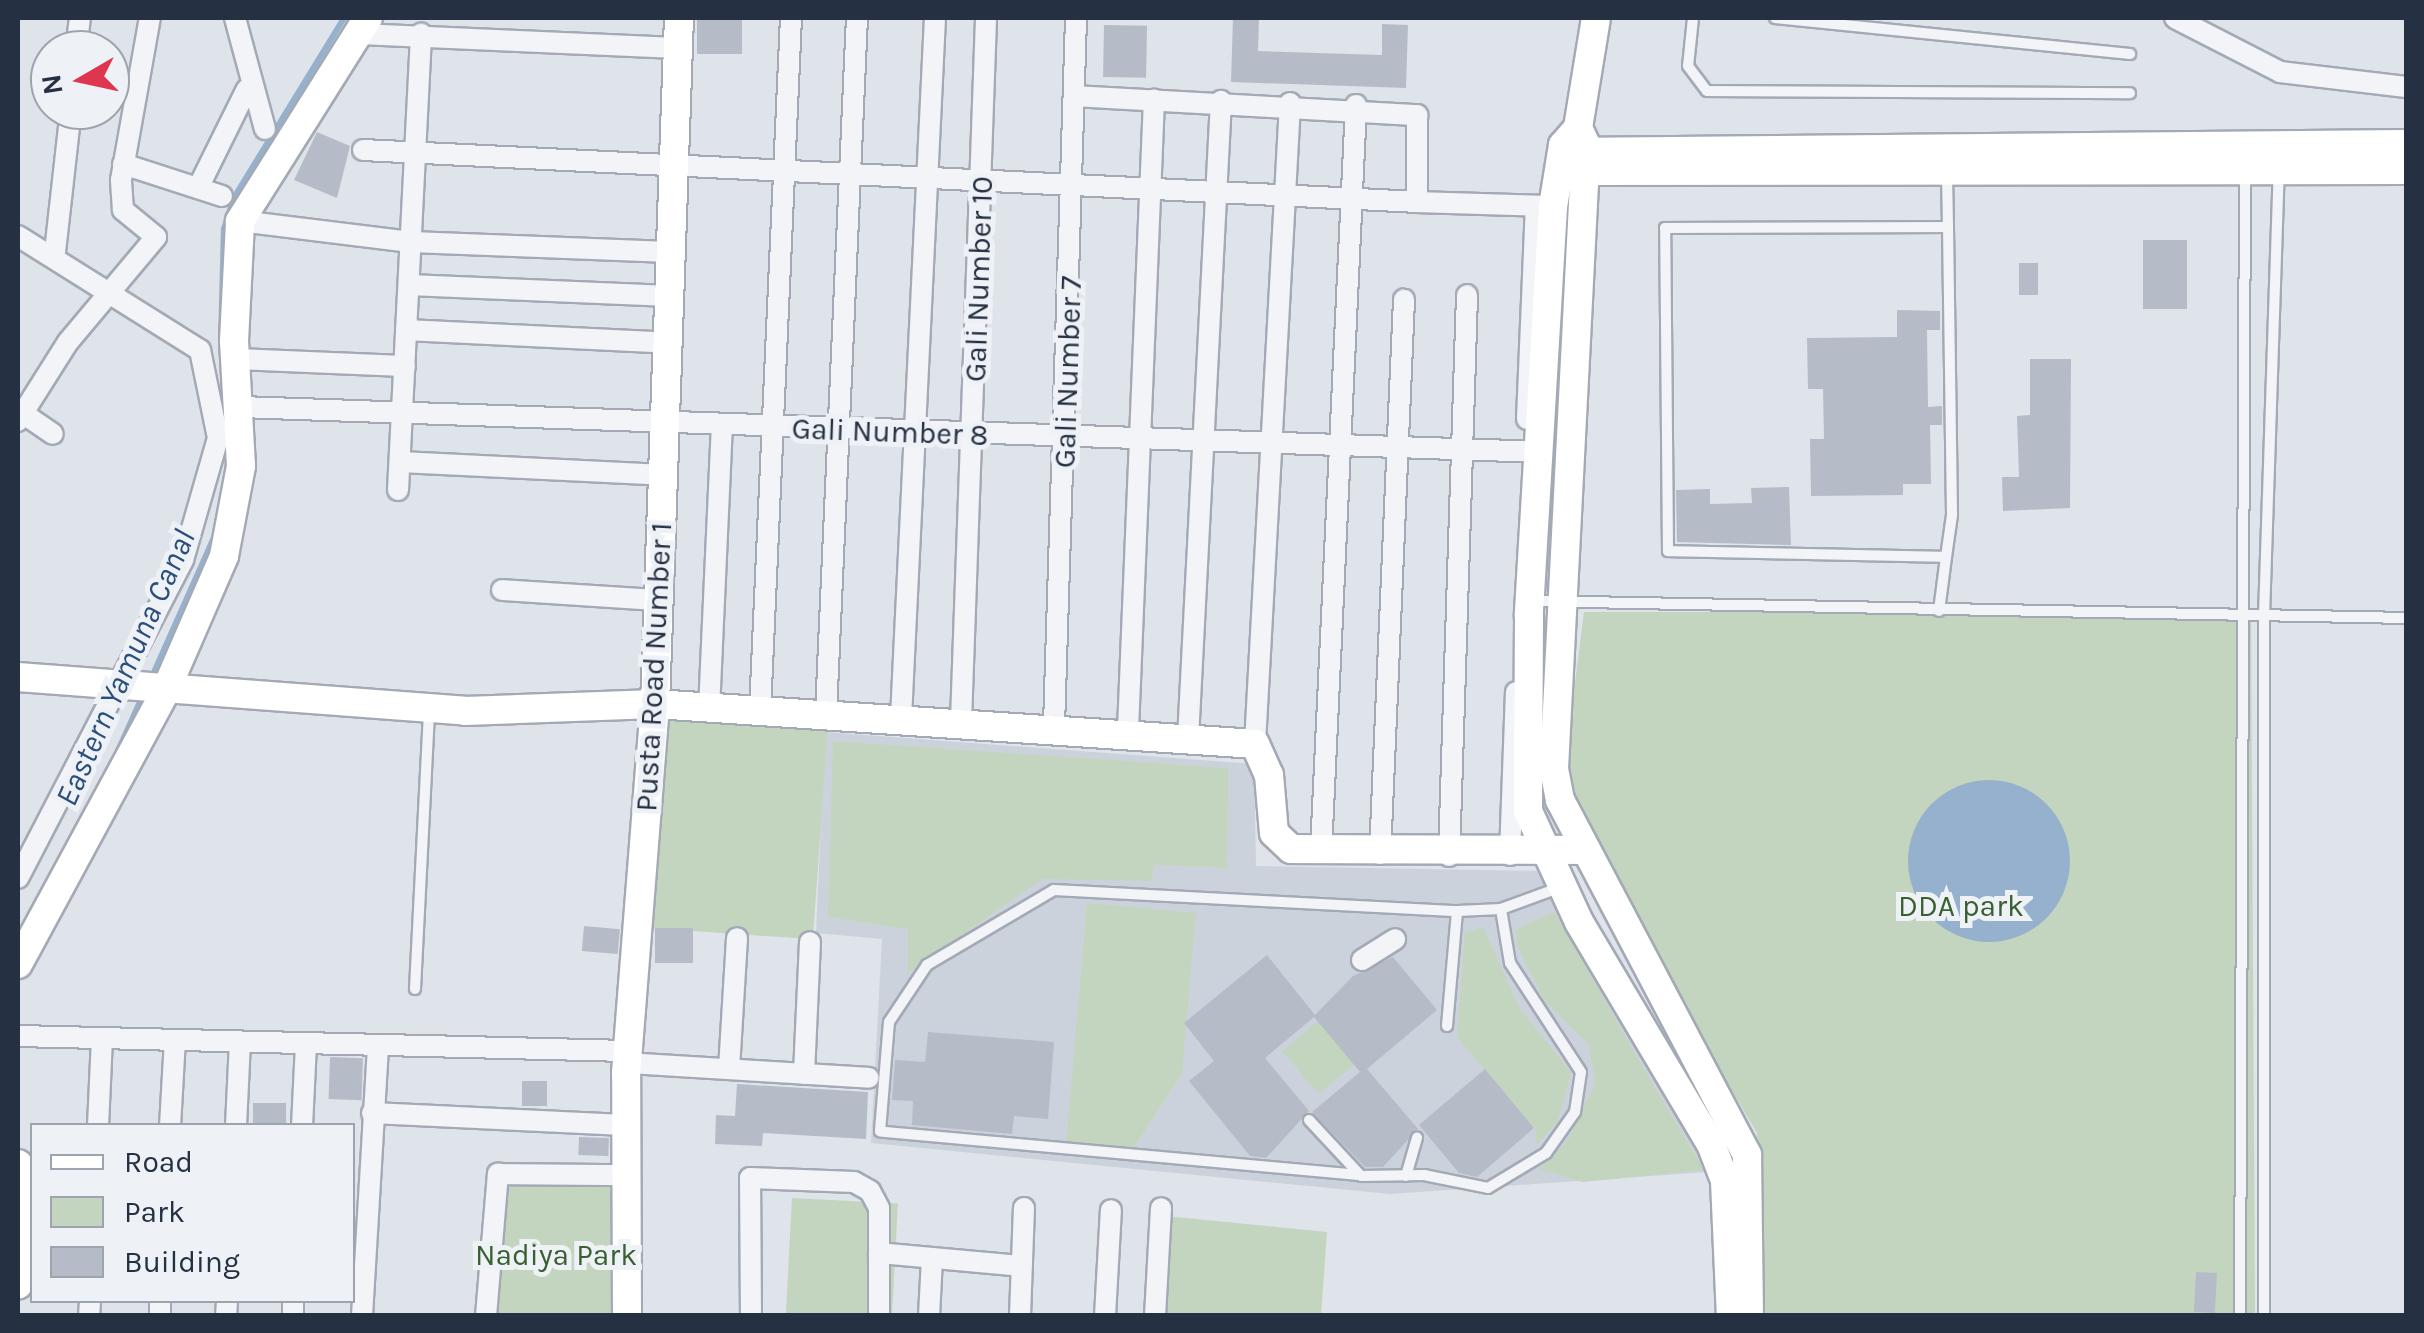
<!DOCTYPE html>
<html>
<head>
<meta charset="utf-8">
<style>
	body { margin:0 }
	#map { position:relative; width:2424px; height:1333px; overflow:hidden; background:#dfe3ea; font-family:Karla,sans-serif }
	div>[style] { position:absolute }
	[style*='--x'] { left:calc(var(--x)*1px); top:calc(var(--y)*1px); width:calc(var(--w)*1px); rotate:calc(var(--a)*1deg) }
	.built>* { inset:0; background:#ccd2dc }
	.green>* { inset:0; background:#c4d5bf; transform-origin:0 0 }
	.water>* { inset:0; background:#96b1ce }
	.round { border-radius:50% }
	.stream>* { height:6px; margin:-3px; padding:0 3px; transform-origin:3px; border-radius:3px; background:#96b1ce }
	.building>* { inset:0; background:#b5bcc8; transform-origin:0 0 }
	.roads { filter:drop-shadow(2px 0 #a4aab5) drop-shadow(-2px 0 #a4aab5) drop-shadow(0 2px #a4aab5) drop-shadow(0 -2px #a4aab5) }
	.lane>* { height:10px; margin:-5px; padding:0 5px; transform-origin:5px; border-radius:5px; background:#f2f4f8 }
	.street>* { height:20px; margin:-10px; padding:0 10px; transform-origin:10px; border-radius:10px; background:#f2f4f8 }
	.secondary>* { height:28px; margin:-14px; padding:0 14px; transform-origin:14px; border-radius:14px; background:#fff }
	span { translate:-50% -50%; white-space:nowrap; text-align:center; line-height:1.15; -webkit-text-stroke:10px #eef2f7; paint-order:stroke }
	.street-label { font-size:30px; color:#263043 }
	.park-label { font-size:30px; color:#3a6032 }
	.water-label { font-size:32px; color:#2b4f7b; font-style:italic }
	.frame { position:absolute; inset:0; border:20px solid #263043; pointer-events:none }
	.legend { position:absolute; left:30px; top:1123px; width:325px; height:180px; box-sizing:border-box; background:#eef2f7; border:2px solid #9ea4af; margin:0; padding:12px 18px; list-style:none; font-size:30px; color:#263043 }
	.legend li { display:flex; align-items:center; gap:20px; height:50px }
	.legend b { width:50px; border:2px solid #9ea4af }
	.north { position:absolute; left:30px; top:30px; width:100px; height:100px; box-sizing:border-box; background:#eef2f7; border:2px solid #9ea4af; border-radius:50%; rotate:261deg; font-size:28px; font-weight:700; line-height:40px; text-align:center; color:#263043 }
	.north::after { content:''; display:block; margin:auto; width:35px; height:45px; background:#dd364e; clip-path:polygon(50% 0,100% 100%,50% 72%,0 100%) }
</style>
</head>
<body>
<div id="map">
	<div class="built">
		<div style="clip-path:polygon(825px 732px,1254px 764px,1256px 866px,1537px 871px,1708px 1172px,1390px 1194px,871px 1143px,882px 939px,816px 933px)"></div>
	</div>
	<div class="green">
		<div style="clip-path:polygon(1584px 612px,2251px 612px,2255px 1315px,1749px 1315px,1757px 1133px,1560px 800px)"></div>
		<div style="left:659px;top:703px;width:170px;height:225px;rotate:4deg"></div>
		<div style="clip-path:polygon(833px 741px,1228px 768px,1227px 868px,1155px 865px,1151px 881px,1042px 879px,908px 973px,908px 929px,828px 917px)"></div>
		<div style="clip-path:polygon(1087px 903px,1196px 913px,1182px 1073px,1133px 1149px,1066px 1143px)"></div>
		<div style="clip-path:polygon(1554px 912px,1658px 1093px,1704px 1170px,1583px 1182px,1539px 1169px,1568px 1140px,1595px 1084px,1589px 1045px,1544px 1000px,1517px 945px,1516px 929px)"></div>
		<div style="clip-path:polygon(1483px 927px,1520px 1009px,1571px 1072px,1558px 1121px,1537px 1145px,1535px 1128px,1457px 1037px,1465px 933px)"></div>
		<div style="left:1323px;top:1017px;width:56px;height:53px;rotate:50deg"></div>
		<div style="clip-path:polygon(506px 1172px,620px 1181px,613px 1315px,489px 1316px)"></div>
		<div style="left:792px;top:1198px;width:106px;height:118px;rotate:3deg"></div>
		<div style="clip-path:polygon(1165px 1216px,1327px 1232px,1321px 1315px,1159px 1316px)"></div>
	</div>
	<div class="water">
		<div class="round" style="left:1908px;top:780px;width:162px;height:162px"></div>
	</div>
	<div class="stream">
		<div style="--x:221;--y:340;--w:111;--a:-88.5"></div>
		<div style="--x:224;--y:229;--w:35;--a:-72"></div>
		<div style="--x:235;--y:196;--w:209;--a:-58.5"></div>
		<div style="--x:151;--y:679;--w:158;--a:-66"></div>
		<div style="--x:118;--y:751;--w:61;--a:-65.9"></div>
	</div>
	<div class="building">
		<div style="left:697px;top:18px;width:45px;height:36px"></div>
		<div style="clip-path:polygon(1233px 18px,1259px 18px,1258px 51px,1382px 55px,1382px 24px,1408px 25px,1406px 88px,1231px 82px)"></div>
		<div style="left:1104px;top:25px;width:43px;height:52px;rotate:1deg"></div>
		<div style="clip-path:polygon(317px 132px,350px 146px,337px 198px,294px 180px)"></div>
		<div style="left:2143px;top:240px;width:44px;height:69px"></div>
		<div style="left:2019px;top:263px;width:19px;height:32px"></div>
		<div style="clip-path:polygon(1897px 310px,1940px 311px,1940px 330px,1927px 330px,1928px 407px,1942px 406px,1942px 425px,1930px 425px,1931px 484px,1903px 484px,1903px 495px,1811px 496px,1810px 439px,1824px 439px,1823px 389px,1808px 389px,1807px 338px,1897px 337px)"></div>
		<div style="clip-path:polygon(2030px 359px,2071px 359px,2070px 508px,2003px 511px,2002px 477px,2019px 477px,2017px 416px,2030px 415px)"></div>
		<div style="clip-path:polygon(1789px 487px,1791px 545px,1677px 542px,1676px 490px,1710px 489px,1710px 504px,1752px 503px,1751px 488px)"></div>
		<div style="left:584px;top:926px;width:36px;height:25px;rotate:5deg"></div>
		<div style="left:655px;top:928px;width:38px;height:35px"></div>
		<div style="clip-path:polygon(1267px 955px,1315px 1015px,1353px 976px,1393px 957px,1437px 1010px,1367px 1069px,1418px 1129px,1383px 1167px,1365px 1167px,1312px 1112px,1360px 1072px,1314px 1017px,1265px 1058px,1309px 1111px,1266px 1158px,1250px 1156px,1189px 1081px,1214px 1061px,1184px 1023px)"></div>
		<div style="clip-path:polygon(928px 1032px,1054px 1042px,1048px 1119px,1014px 1116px,1012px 1134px,912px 1125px,913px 1101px,892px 1100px,895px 1060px,925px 1062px)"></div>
		<div style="left:330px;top:1057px;width:33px;height:42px;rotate:2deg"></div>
		<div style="clip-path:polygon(1485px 1069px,1534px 1128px,1477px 1177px,1459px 1173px,1419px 1125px)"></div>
		<div style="left:522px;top:1081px;width:25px;height:25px"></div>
		<div style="clip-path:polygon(737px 1084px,868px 1092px,866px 1139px,763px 1133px,762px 1146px,715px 1144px,716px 1115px,735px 1116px)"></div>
		<div style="left:286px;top:1103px;width:23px;height:33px;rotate:90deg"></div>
		<div style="left:579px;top:1137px;width:30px;height:18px;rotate:2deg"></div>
		<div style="left:2196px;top:1272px;width:21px;height:40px;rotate:3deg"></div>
	</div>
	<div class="roads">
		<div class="lane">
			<div style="--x:1693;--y:18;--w:48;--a:95.9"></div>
			<div style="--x:1688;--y:66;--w:31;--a:53"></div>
			<div style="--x:1707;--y:91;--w:423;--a:0.3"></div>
			<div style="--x:1775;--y:18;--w:357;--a:5.8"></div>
			<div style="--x:1947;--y:174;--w:53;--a:88.9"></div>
			<div style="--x:1948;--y:227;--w:288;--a:89.2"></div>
			<div style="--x:1952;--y:515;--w:42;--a:98.1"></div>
			<div style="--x:1946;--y:557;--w:278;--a:-178.8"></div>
			<div style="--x:1668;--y:551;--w:323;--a:-90.5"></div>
			<div style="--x:1665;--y:228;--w:283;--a:-0.2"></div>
			<div style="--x:1531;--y:601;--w:875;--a:1.11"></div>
			<div style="--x:1939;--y:611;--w:54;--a:-82.6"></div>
			<div style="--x:415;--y:989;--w:279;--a:-87.1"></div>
			<div style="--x:1447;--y:1026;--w:115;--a:-85"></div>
			<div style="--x:1309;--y:1120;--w:76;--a:47.1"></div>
			<div style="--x:1361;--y:1176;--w:63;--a:-0.9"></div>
			<div style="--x:1424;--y:1175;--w:65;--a:11.5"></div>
			<div style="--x:1488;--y:1188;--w:68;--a:-31.1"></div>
			<div style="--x:1546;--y:1153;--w:50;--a:-54.7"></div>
			<div style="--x:1575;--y:1112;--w:40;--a:-81.5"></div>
			<div style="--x:1581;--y:1072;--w:130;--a:-123.1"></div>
			<div style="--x:1510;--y:963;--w:55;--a:-99.5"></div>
			<div style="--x:1359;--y:1175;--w:481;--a:-174.8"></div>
			<div style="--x:880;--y:1131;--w:109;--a:-85.3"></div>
			<div style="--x:889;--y:1022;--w:69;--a:-56.3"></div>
			<div style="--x:927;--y:965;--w:147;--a:-30.6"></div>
			<div style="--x:1054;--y:890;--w:404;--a:3"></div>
			<div style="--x:1457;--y:911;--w:44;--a:-2.6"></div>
			<div style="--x:1501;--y:909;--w:64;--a:-20.1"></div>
			<div style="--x:1406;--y:1176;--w:40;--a:-74"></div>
			<div style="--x:2240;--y:1316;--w:1144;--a:-89.75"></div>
			<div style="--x:2264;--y:1316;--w:700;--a:-90"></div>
			<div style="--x:2264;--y:616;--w:444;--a:-88.1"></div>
		</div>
		<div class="street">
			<div style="--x:235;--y:18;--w:115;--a:74.9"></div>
			<div style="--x:2175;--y:18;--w:118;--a:27.2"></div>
			<div style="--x:2280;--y:72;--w:127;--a:6.8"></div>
			<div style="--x:358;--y:34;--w:320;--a:2.5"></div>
			<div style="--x:76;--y:50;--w:32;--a:-83"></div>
			<div style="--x:1074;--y:96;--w:344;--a:3.2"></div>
			<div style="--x:1417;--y:115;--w:87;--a:90"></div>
			<div style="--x:1417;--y:202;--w:129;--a:1.8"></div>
			<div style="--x:363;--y:150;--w:1055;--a:2.82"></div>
			<div style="--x:123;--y:164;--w:104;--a:17.9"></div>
			<div style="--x:198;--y:188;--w:110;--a:-63.7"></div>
			<div style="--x:240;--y:221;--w:172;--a:7"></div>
			<div style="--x:411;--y:242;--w:259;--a:2.2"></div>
			<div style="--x:18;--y:236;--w:215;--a:32.1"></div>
			<div style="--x:200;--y:350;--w:90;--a:78.4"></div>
			<div style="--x:218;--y:438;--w:127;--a:106"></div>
			<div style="--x:183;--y:560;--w:358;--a:117.4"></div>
			<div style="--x:55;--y:252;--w:143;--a:-83.6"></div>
			<div style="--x:409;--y:285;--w:261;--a:2.4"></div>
			<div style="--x:406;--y:330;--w:263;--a:2.8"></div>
			<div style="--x:235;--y:359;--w:170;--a:2.4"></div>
			<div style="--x:240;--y:407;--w:1301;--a:1.98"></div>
			<div style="--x:18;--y:410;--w:42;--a:34.4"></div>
			<div style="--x:1527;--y:419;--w:213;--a:-87.6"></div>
			<div style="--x:18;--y:421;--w:93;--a:-57.7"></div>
			<div style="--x:68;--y:342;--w:137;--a:-50"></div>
			<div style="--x:156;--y:237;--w:43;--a:-140.7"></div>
			<div style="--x:123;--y:210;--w:30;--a:-94"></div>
			<div style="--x:121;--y:180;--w:165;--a:-79.9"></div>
			<div style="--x:400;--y:462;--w:264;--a:2.8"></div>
			<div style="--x:398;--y:490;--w:457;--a:-87.1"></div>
			<div style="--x:502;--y:590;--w:156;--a:3.7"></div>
			<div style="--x:709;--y:710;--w:285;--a:-87.4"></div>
			<div style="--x:760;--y:711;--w:694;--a:-87.44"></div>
			<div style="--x:826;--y:713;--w:696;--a:-87.45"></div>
			<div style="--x:901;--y:718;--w:701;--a:-87.22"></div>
			<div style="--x:961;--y:721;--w:703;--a:-87.96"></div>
			<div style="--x:1054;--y:726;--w:708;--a:-88.22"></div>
			<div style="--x:1128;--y:730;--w:631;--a:-87.64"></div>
			<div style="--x:1188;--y:739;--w:639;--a:-87.04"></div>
			<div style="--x:1255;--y:744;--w:642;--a:-86.87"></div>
			<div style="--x:1321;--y:851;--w:747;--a:-87.31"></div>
			<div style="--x:1380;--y:854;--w:555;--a:-87.52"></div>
			<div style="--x:1510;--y:855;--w:163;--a:-87.9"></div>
			<div style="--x:1449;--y:856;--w:561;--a:-88.16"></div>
			<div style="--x:1362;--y:960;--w:39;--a:-32"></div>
			<div style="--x:18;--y:1036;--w:610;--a:1.41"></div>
			<div style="--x:627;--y:1063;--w:242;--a:3.5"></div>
			<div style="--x:729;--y:1069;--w:131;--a:-86.5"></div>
			<div style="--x:804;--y:1074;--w:132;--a:-87.4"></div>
			<div style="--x:372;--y:1113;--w:253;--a:2.7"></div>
			<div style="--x:98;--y:1126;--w:87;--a:-87.4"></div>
			<div style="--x:170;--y:1126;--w:86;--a:-86.7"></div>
			<div style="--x:236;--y:1126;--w:84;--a:-87.3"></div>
			<div style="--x:302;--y:1126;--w:83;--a:-87.2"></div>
			<div style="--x:879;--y:1253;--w:143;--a:5.2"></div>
			<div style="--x:89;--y:1316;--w:16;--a:-86"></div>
			<div style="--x:160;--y:1316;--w:16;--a:-90"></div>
			<div style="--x:226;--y:1316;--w:16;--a:-86"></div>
			<div style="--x:293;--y:1316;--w:16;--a:-90"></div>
			<div style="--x:362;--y:1316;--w:271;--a:-86.6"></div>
			<div style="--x:486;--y:1316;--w:143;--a:-85.2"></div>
			<div style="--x:498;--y:1174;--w:126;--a:0.5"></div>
			<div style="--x:751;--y:1316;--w:138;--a:-90.4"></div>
			<div style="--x:750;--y:1178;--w:104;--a:2.2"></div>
			<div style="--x:854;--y:1182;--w:18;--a:29"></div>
			<div style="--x:870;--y:1191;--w:19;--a:62"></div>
			<div style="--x:879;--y:1208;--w:108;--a:90"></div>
			<div style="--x:929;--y:1316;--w:58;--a:-87"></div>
			<div style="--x:1020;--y:1316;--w:108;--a:-87.9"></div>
			<div style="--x:1105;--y:1316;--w:106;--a:-86.8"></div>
			<div style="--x:1155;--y:1316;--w:108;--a:-86.8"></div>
		</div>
		<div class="secondary">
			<div style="--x:1596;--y:18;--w:111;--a:99.3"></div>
			<div style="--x:1578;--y:128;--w:23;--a:131"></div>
			<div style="--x:1563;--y:145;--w:63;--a:99.2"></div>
			<div style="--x:1553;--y:207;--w:410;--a:93.4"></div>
			<div style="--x:1529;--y:616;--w:195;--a:90.3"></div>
			<div style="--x:1528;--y:811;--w:122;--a:65.3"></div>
			<div style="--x:1579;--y:922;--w:258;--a:59.3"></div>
			<div style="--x:1711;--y:1144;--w:40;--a:69"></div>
			<div style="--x:1725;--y:1181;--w:135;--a:87.5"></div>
			<div style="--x:1578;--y:128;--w:19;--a:65"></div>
			<div style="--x:1586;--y:145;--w:625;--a:92.94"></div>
			<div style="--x:1554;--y:769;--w:32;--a:79"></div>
			<div style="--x:1560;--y:800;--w:401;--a:62.2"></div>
			<div style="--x:1747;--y:1155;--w:161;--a:89.3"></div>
			<div style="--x:1568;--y:152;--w:838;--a:-0.55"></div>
			<div style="--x:1568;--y:171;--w:838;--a:-0.07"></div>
			<div style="--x:18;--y:677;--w:448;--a:4.3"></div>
			<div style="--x:465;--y:711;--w:190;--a:-2.1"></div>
			<div style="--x:655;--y:704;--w:601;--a:3.81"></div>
			<div style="--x:1255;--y:744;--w:34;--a:66"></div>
			<div style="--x:1269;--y:775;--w:58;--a:85.1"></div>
			<div style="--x:1274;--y:833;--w:23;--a:43"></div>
			<div style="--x:1291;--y:849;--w:295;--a:0.2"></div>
			<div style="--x:18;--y:964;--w:309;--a:-61.6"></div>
			<div style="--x:165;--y:692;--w:148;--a:-66.5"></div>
			<div style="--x:224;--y:556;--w:92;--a:-79.3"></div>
			<div style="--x:241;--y:466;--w:125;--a:-93.2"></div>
			<div style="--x:234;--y:341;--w:120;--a:-87.1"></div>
			<div style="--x:240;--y:221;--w:240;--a:-57.8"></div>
			<div style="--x:18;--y:1164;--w:67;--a:84"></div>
			<div style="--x:25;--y:1231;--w:54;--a:97.4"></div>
			<div style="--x:627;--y:1316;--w:243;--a:-90.2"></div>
			<div style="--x:626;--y:1073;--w:370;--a:-85.5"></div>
			<div style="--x:655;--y:704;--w:686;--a:-88"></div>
		</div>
	</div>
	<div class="street-label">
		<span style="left:979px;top:279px;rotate:-88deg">Gali Number 10</span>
		<span style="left:1068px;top:372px;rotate:-88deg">Gali Number 7</span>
		<span style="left:890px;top:432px;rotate:2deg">Gali Number 8</span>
		<span style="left:654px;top:667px;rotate:-87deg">Pusta Road Number 1</span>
	</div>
	<div class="park-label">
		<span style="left:1961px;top:906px">DDA park</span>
		<span style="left:556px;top:1255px">Nadiya Park</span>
	</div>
	<div class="water-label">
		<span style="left:126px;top:668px;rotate:-66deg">Eastern Yamuna Canal</span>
	</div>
	<div class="frame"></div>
	<ul class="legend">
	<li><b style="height:12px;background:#fff"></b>Road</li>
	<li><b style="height:28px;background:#c4d5bf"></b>Park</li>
	<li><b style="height:28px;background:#b5bcc8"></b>Building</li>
	</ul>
	<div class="north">N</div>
</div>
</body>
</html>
